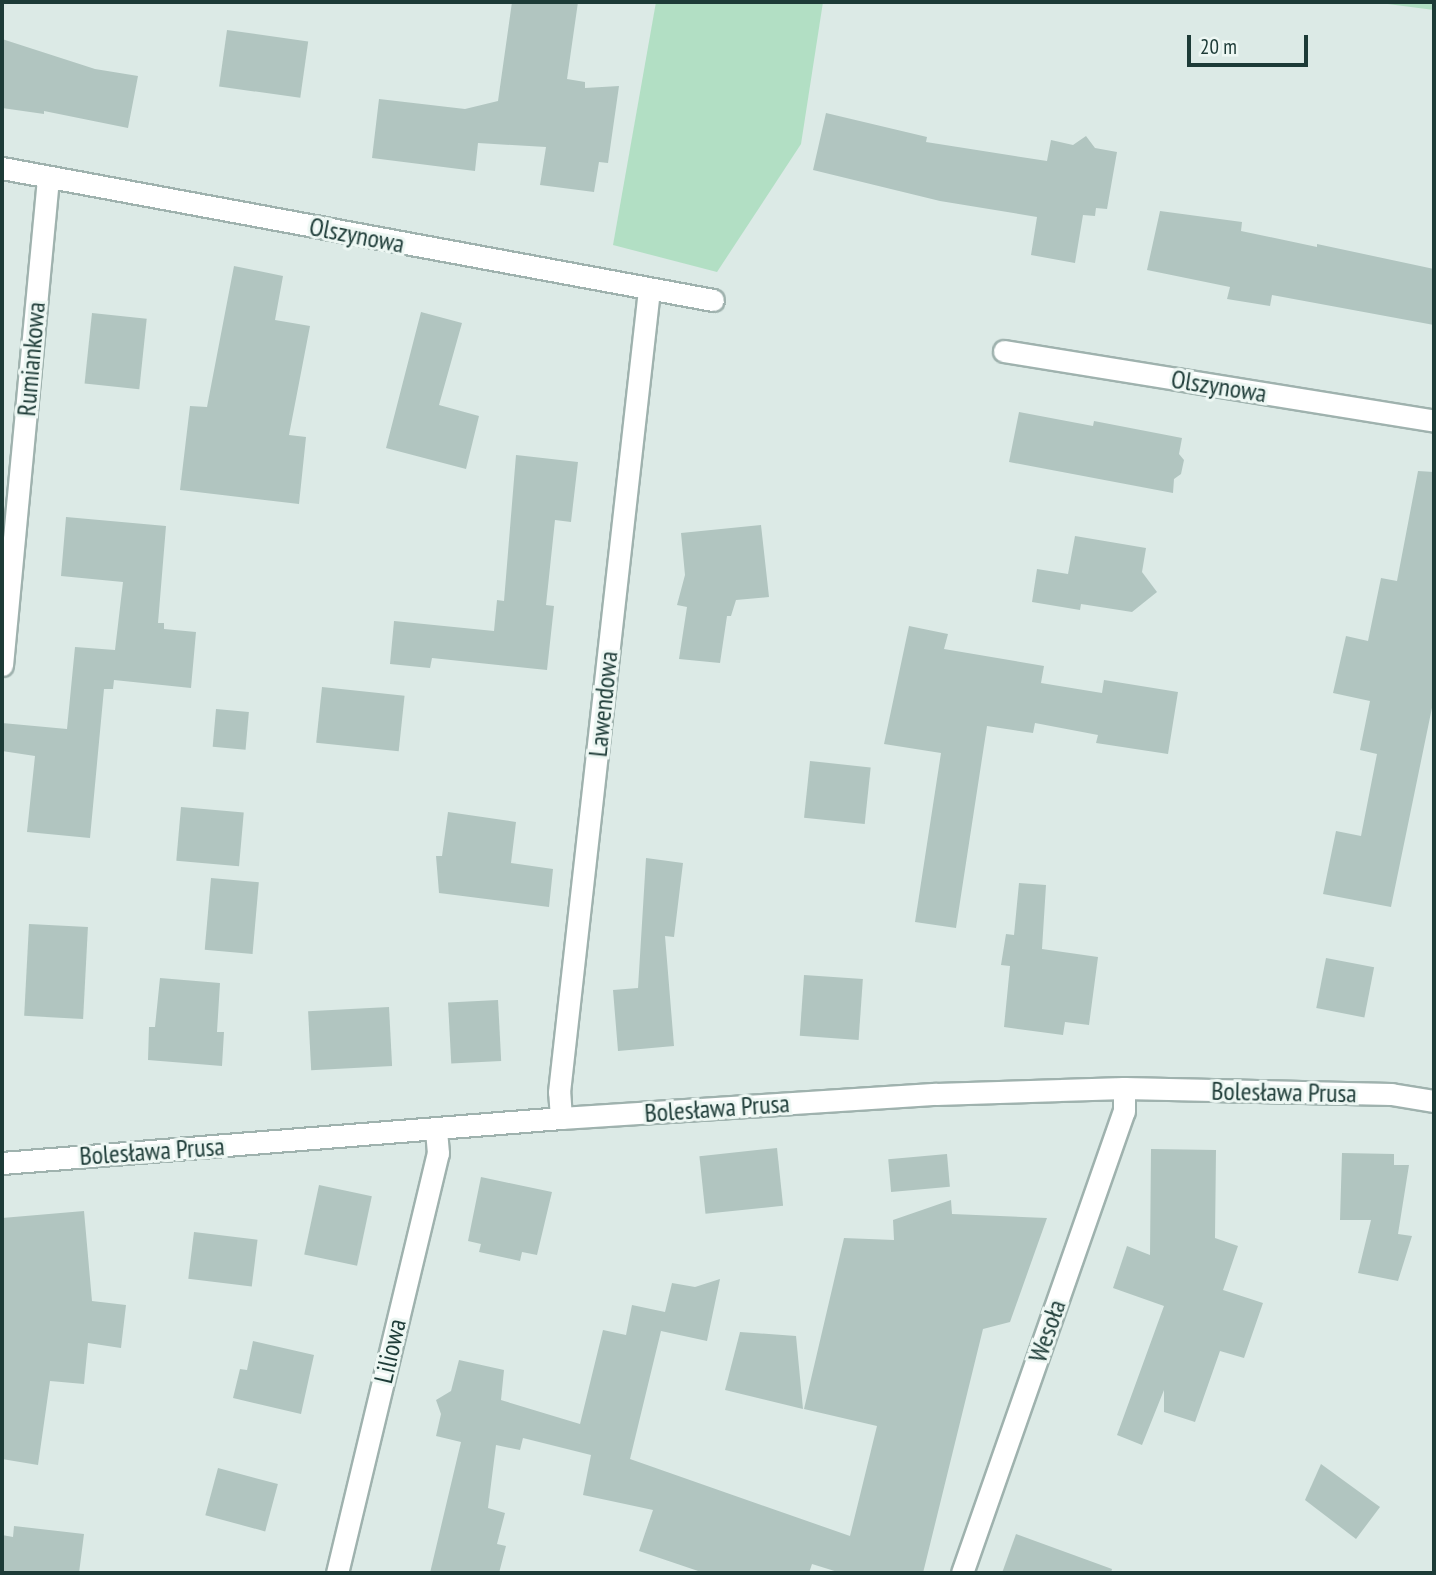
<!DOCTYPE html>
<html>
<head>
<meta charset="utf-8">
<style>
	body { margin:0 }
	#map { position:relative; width:1436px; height:1575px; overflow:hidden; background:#dceae6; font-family:"PT Sans Narrow",sans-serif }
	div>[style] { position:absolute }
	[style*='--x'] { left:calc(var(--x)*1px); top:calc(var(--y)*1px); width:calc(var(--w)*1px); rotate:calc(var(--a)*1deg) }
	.green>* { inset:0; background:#b2dfc4 }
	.building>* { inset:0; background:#b1c5c0; transform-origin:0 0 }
	.roads { filter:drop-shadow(2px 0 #9fb2ae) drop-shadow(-2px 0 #9fb2ae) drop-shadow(0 2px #9fb2ae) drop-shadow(0 -2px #9fb2ae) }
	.street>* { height:21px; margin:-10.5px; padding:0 10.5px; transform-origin:10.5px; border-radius:10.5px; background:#fff }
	span { translate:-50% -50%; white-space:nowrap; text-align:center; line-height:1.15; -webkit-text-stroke:6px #edf7f3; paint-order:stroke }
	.street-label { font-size:26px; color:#1d3b37 }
	.frame { position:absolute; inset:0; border:4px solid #1d3b37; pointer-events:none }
	.scale { position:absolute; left:1187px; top:35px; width:121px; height:32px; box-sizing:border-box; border:4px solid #1d3b37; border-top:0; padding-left:9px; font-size:21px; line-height:24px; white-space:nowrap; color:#1d3b37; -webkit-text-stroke:5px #edf7f3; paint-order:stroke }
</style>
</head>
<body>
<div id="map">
	<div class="green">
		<div style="clip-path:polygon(656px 2px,823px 2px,801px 144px,717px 272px,613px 245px)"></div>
		<div style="clip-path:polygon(1365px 2px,1434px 2px,1434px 10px,1380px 3px)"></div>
	</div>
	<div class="building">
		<div style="clip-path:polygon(512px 2px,578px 2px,567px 79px,585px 82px,585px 88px,619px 86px,608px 163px,599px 162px,594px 192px,540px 185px,546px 147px,478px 143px,475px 171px,372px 158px,379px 99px,465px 109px,498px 101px)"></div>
		<div style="left:227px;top:30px;width:82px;height:57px;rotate:8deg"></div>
		<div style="clip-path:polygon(2px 39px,95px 69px,138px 76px,128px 128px,44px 111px,44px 114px,2px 108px)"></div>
		<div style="clip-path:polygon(826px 113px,927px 137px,926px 142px,1047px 161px,1051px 140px,1073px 145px,1086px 136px,1095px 148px,1117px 152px,1107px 209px,1096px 208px,1095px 216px,1083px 215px,1075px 263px,1031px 255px,1037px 217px,940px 201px,813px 170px)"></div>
		<div style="clip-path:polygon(1160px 211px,1242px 222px,1241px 231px,1317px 247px,1317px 244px,1434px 269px,1434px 325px,1272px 295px,1270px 306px,1227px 299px,1230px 287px,1147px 270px)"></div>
		<div style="clip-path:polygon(234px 266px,283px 276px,275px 320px,310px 326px,289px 435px,306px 437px,299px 504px,180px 490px,190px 406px,207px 407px)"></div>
		<div style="clip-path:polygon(421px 312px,462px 323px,439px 405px,479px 416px,466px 469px,386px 448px)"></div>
		<div style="left:92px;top:313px;width:55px;height:71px;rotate:6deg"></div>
		<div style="clip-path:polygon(1019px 412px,1093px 426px,1094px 421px,1182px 438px,1179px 454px,1184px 460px,1181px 474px,1174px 479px,1173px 493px,1009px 462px)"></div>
		<div style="clip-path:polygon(516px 455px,578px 462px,571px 522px,555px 520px,546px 605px,554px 606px,547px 670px,432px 658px,430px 668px,390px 664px,394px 621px,494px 631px,497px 600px,504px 601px)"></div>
		<div style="clip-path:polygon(1418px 471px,1434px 472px,1434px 698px,1391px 907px,1323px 894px,1336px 831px,1361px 836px,1377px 754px,1360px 750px,1370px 701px,1333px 693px,1346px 636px,1368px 641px,1381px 578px,1397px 581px)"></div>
		<div style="clip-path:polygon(66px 517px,166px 526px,158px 623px,164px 623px,164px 629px,196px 632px,191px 688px,114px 680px,113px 689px,104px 689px,90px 838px,27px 832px,35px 756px,2px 751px,2px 723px,67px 729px,75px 647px,115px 650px,123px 582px,61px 576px)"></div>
		<div style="clip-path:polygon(761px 525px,769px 597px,736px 600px,731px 616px,727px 616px,720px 663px,679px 659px,687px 607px,677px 605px,685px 575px,681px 533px)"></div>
		<div style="clip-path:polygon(1075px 536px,1146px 548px,1142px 572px,1157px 592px,1132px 612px,1081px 604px,1080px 610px,1032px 602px,1037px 569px,1068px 574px)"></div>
		<div style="clip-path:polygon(909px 626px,948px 634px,944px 649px,1044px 666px,1041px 683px,1102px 693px,1104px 680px,1178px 692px,1168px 754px,1096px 743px,1098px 735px,1035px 723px,1033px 733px,987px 726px,956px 928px,915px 922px,941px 753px,884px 744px)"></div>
		<div style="left:322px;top:687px;width:83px;height:56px;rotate:6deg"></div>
		<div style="left:216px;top:709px;width:33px;height:38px;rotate:5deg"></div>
		<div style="left:810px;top:761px;width:61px;height:57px;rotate:6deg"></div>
		<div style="left:181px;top:807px;width:63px;height:54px;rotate:5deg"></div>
		<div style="clip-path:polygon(448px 812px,516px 822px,511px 863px,553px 869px,549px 907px,439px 893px,436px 856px,442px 856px)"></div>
		<div style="clip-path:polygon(646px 858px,683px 863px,674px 937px,665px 936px,674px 1046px,618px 1051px,613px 990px,638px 988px)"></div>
		<div style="left:211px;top:878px;width:48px;height:72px;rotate:5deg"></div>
		<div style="clip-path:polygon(1019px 883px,1046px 885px,1042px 949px,1098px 957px,1089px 1025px,1065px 1022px,1063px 1035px,1004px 1027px,1010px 966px,1001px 965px,1006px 934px,1014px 935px)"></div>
		<div style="left:29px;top:924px;width:59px;height:92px;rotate:3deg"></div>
		<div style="left:1326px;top:958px;width:49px;height:51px;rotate:11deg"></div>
		<div style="left:804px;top:975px;width:59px;height:61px;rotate:4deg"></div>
		<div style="clip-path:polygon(160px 978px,220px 983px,217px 1032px,224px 1032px,222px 1066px,148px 1060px,149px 1027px,155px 1027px)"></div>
		<div style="left:498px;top:1000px;width:61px;height:50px;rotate:87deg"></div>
		<div style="left:389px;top:1007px;width:59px;height:81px;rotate:87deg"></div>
		<div style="left:777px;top:1148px;width:58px;height:78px;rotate:84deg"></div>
		<div style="clip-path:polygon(1151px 1149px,1216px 1150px,1215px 1238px,1238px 1246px,1223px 1290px,1263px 1303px,1244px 1358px,1220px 1351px,1195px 1422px,1164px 1412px,1164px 1390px,1142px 1445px,1117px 1435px,1164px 1306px,1113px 1288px,1127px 1246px,1150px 1255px)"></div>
		<div style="clip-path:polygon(1342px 1153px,1394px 1154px,1394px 1165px,1409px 1165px,1398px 1234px,1412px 1236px,1398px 1281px,1358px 1273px,1371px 1220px,1340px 1220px)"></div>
		<div style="left:947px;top:1154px;width:33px;height:59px;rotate:85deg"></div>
		<div style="clip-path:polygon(481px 1177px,552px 1192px,537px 1255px,522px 1252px,520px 1261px,479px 1252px,481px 1244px,468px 1241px)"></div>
		<div style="left:319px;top:1185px;width:54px;height:71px;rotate:12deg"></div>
		<div style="clip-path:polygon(951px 1200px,952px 1214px,1047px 1218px,1010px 1322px,983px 1329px,923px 1573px,841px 1573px,812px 1564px,809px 1573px,704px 1573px,639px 1551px,653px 1510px,583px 1495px,591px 1455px,523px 1438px,520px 1450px,496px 1445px,488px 1508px,505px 1513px,497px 1544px,506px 1546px,499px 1573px,430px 1573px,461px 1442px,436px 1436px,441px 1414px,436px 1400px,451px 1391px,459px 1360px,504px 1370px,501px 1400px,580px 1424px,603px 1330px,626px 1335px,632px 1305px,665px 1312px,672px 1283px,695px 1287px,720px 1279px,707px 1341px,661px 1331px,630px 1459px,850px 1536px,877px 1426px,804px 1409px,844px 1238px,894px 1240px,893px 1220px)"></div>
		<div style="clip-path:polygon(84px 1211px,92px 1301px,126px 1305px,121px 1348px,88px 1343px,84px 1384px,50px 1381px,38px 1465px,2px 1459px,2px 1218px)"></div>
		<div style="left:194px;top:1232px;width:64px;height:47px;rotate:7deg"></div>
		<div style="clip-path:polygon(740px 1332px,796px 1336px,803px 1409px,725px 1390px)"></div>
		<div style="clip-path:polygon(253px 1341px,314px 1355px,301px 1414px,233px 1398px,240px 1369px,247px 1370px)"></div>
		<div style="clip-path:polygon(1321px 1464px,1380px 1507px,1356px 1539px,1305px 1500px)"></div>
		<div style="left:218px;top:1468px;width:62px;height:49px;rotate:15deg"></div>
		<div style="clip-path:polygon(14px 1526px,84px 1534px,79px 1573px,2px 1573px,2px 1535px,13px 1537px)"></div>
		<div style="clip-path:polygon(1016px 1534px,1112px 1569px,1111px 1573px,1002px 1573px)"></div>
	</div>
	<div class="roads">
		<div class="street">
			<div style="--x:2;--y:168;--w:723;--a:10.52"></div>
			<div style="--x:1004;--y:351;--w:436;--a:9.2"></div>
			<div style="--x:2;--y:665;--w:490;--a:-84.6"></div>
			<div style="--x:561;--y:1118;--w:26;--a:-94"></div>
			<div style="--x:559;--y:1092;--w:808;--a:-83.6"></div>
			<div style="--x:2;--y:1163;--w:561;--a:-4.6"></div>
			<div style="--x:561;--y:1118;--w:376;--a:-3.7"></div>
			<div style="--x:936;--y:1094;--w:188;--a:-1.8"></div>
			<div style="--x:1124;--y:1088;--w:267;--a:1.3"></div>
			<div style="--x:1391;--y:1094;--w:44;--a:9.2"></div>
			<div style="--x:337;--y:1573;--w:432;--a:-76.5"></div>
			<div style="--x:438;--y:1153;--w:24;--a:-95"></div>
			<div style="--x:962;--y:1573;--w:490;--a:-70.7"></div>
			<div style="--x:1124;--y:1111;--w:23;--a:-90"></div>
		</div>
	</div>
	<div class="street-label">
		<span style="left:357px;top:235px;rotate:11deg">Olszynowa</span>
		<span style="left:31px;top:359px;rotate:-85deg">Rumiankowa</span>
		<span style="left:1219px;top:386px;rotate:9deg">Olszynowa</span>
		<span style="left:603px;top:704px;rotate:-84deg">Lawendowa</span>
		<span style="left:1284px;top:1092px;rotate:1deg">Bolesława Prusa</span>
		<span style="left:717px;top:1108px;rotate:-4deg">Bolesława Prusa</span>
		<span style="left:152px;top:1151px;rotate:-4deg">Bolesława Prusa</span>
		<span style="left:1047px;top:1331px;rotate:-71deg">Wesoła</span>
		<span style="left:390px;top:1351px;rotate:-77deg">Liliowa</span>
	</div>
	<div class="frame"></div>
	<div class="scale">20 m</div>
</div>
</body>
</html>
